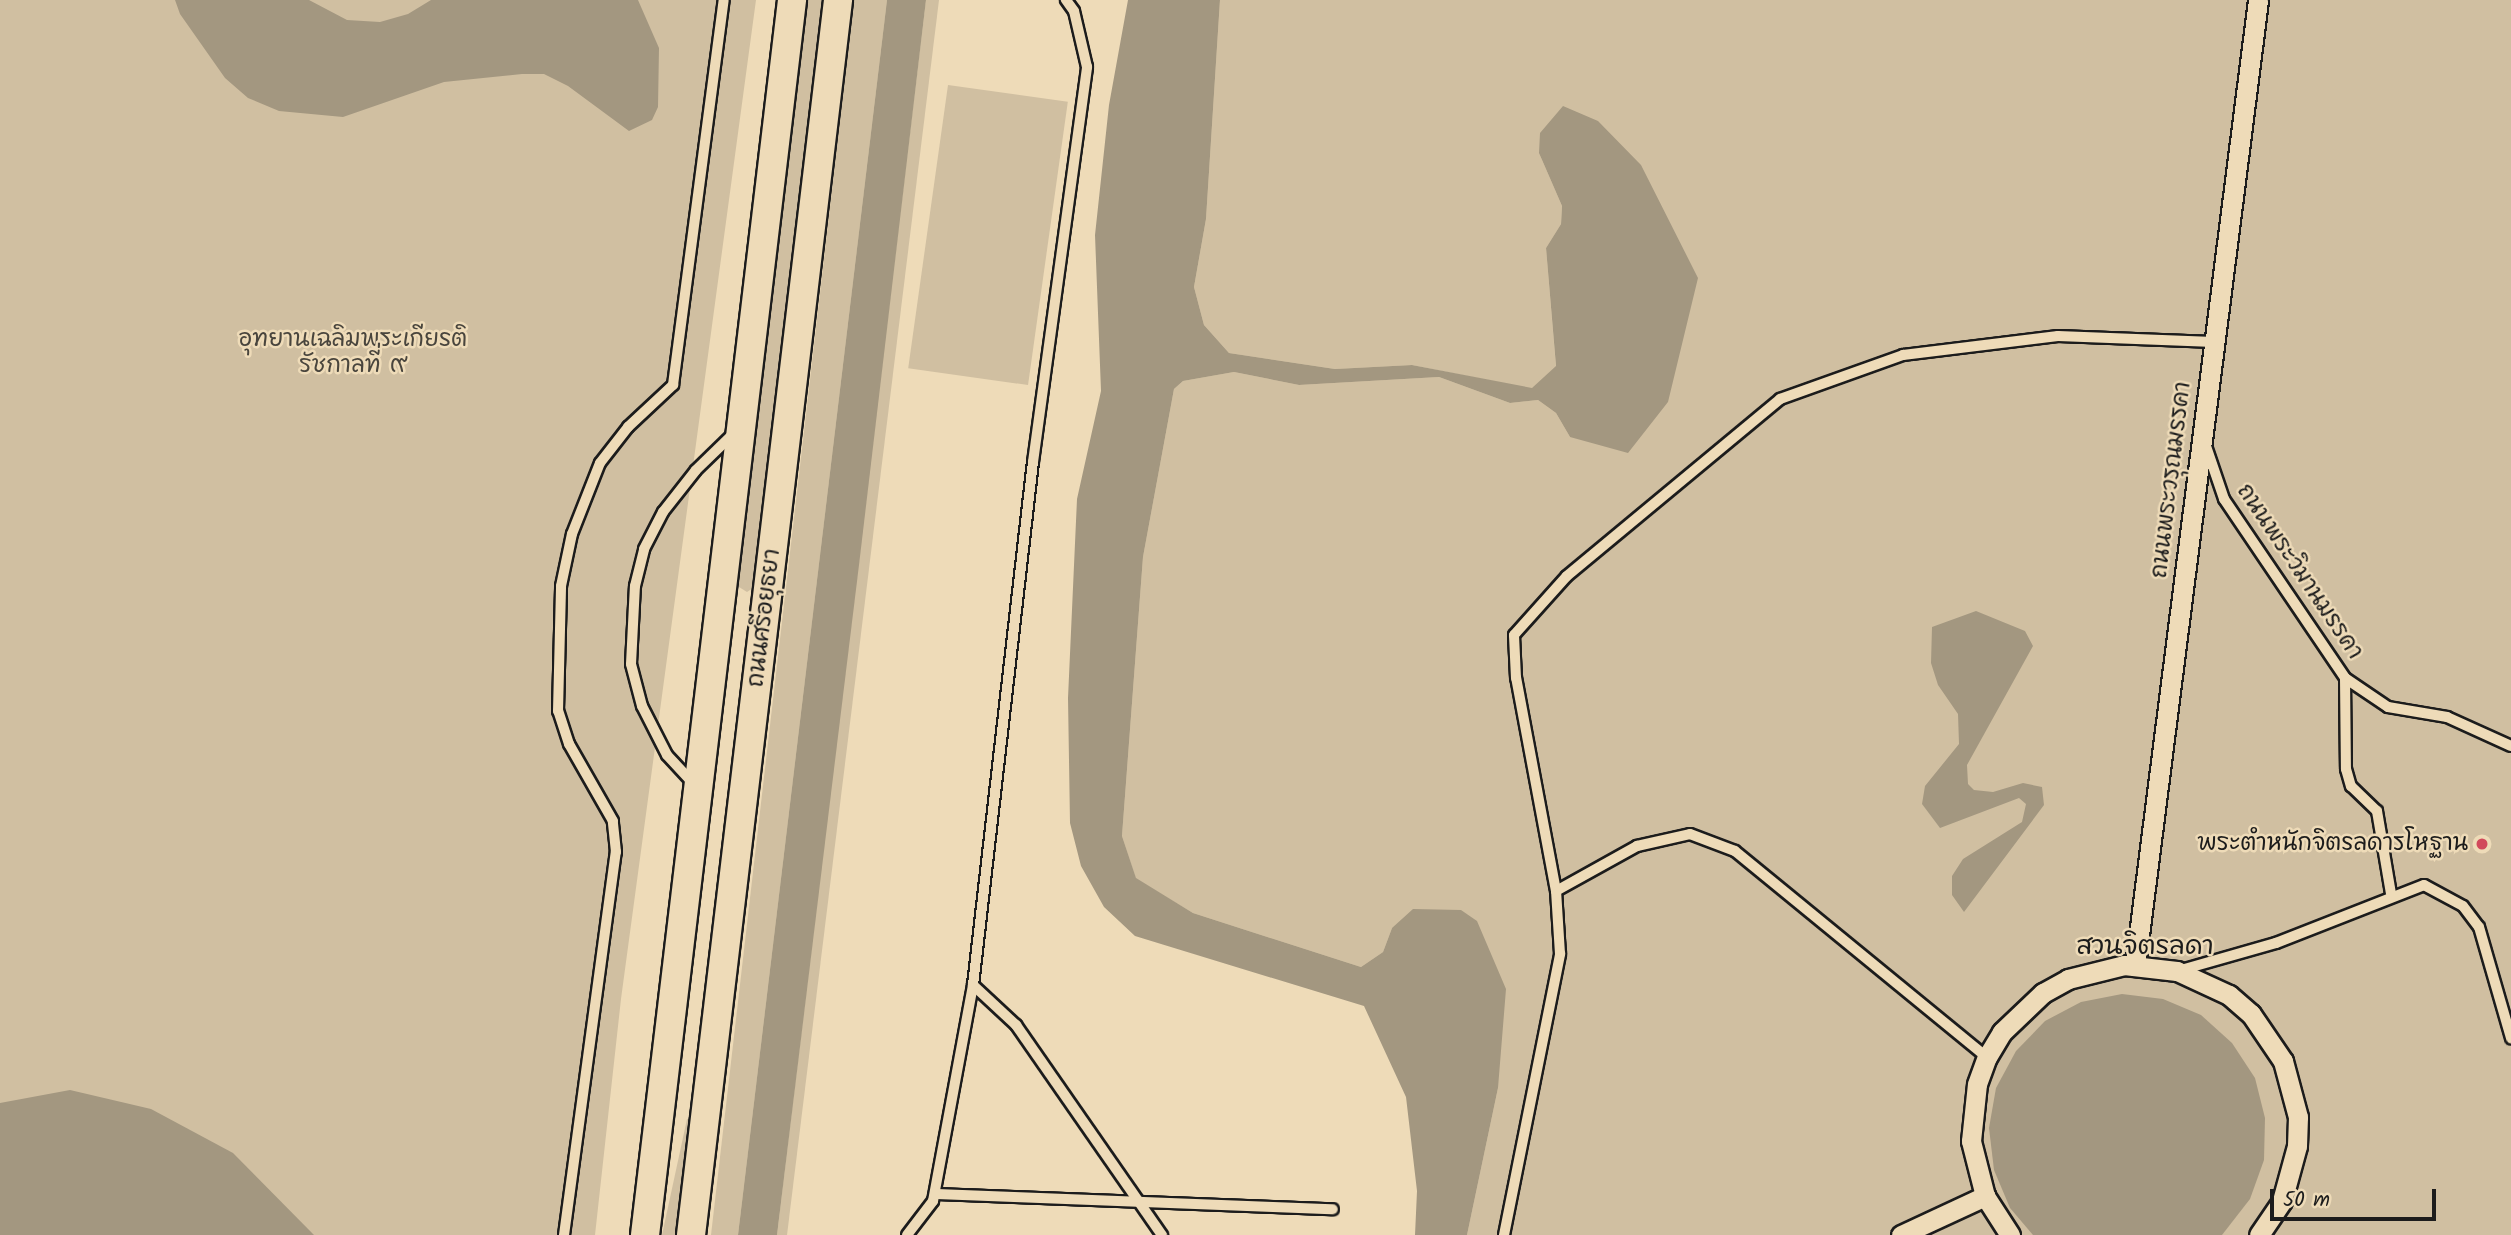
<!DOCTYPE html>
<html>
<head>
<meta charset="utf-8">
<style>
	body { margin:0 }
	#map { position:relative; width:2511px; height:1235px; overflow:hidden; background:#eedbb8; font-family:Kalam,"Playpen Sans Thai",sans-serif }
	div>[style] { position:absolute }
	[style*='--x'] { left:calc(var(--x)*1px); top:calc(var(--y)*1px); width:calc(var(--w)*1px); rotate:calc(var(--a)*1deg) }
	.green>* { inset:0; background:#d0bfa1; transform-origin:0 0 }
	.water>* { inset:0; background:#a39780 }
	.roads { filter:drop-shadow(2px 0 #1c1c1c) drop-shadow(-2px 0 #1c1c1c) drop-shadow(0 2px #1c1c1c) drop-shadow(0 -2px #1c1c1c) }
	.service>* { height:10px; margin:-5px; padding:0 5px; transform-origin:5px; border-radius:5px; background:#eedbb8 }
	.minor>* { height:19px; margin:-9.5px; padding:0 9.5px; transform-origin:9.5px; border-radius:9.5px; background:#eedbb8 }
	.secondary>* { height:28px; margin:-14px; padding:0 14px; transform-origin:14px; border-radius:14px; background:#eedbb8 }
	.dots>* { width:19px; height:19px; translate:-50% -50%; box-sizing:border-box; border:4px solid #eedbb8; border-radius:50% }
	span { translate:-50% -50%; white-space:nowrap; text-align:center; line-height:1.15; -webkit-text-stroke:5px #eedbb8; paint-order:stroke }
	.park-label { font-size:23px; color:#49453d }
	.street-label { font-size:23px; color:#1c1c1c }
	.poi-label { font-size:23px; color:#1c1c1c }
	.right { translate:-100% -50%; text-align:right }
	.quarter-label { font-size:26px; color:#1c1c1c }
	.scale { position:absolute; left:2270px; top:1189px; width:166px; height:32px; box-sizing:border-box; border:4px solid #1c1c1c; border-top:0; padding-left:9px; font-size:21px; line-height:24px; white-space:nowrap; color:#1c1c1c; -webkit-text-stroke:5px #eedbb8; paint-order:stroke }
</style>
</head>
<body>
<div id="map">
	<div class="green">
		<div style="clip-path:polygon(0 0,756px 0,621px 999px,595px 1235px,0 1235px)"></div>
		<div style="clip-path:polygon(808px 0,825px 0,756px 586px,747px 592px,739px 587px,739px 580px)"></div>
		<div style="clip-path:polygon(854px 0,887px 0,738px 1235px,711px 1235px)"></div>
		<div style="clip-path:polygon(926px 0,939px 0,787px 1235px,777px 1235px)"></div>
		<div style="clip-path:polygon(1220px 0,2511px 0,2511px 1235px,1467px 1235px,1498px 1088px,1392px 928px,1383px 952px,1361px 967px,1193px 913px,1136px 879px,1122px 836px,1143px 557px,1174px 389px,1183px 381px,1234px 372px,1299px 385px,1439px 377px,1510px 403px,1538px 400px,1556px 413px,1570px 437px,1668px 402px,1539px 153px,1562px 206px,1561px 224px,1546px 248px,1556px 367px,1532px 389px,1412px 365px,1335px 369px,1229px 353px,1204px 325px,1194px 287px,1206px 219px)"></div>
		<div style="left:948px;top:85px;width:121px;height:286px;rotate:8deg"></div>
		<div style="clip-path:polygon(687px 1119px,695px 1121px,681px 1235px,662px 1235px)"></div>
	</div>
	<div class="water">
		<div style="clip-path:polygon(175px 0,309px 0,347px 20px,380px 22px,408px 14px,431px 0,638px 0,659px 48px,658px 107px,652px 120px,629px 131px,568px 86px,544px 74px,522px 74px,444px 82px,343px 117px,279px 111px,248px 98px,225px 78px,180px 14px)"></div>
		<div style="clip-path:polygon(887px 0,926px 0,859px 565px,777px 1235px,738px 1235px)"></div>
		<div style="clip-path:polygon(1128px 0,1220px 0,1206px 219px,1194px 287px,1204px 325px,1229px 353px,1335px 369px,1412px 365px,1532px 388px,1556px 366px,1546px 248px,1561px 224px,1562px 206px,1539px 153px,1540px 133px,1563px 106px,1598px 121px,1641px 165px,1698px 278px,1668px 402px,1628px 453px,1570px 437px,1556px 413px,1538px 400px,1510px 403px,1439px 377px,1299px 385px,1234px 372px,1183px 381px,1174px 389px,1143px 557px,1122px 836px,1136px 878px,1193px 913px,1361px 967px,1383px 952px,1392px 928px,1413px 909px,1461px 910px,1477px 921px,1506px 989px,1498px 1088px,1467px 1235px,1415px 1235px,1417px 1191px,1406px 1097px,1364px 1006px,1135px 936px,1104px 907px,1081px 866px,1070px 823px,1068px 698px,1077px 499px,1101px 391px,1095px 235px,1109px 105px)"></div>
		<div style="clip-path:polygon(1976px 611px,2025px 631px,2033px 646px,1967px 765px,1968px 784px,1974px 790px,1993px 792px,2023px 783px,2042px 787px,2044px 805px,1964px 912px,1952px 895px,1952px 876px,1963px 859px,2022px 822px,2026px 804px,2019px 798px,1940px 828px,1922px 804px,1925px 786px,1959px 744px,1958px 714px,1938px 685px,1931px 663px,1932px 627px)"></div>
		<div style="clip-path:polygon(2122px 994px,2163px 999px,2201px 1015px,2232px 1043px,2255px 1078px,2265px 1118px,2264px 1160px,2250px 1199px,2222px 1235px,2033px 1235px,2010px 1208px,1994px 1170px,1989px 1128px,1996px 1088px,2016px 1051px,2045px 1021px,2081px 1002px)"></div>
		<div style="clip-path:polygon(70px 1090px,151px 1109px,233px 1153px,314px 1235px,0 1235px,0 1103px)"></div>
	</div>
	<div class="roads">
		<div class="service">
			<div style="--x:2206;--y:446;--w:56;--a:71.2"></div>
			<div style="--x:2224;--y:499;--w:216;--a:55.9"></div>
			<div style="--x:2345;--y:678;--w:52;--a:34"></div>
			<div style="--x:2388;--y:707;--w:60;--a:9.6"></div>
			<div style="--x:2447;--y:717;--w:70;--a:24.4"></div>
			<div style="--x:2345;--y:678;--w:91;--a:89.4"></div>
			<div style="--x:2346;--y:769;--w:18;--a:74"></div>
			<div style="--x:2351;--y:786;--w:36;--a:44"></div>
			<div style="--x:2377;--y:811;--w:84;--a:80.4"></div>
			<div style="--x:693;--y:783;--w:38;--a:-133"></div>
			<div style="--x:667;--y:755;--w:55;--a:-117"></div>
			<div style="--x:642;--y:706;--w:43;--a:-104.7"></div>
			<div style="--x:631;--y:664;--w:78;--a:-87.1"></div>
			<div style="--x:635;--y:586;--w:38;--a:-76"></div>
			<div style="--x:644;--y:549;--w:42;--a:-62.8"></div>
			<div style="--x:663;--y:512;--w:53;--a:-51.8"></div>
			<div style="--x:696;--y:470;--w:53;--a:-44.2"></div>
			<div style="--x:1556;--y:891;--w:93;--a:-29.1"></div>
			<div style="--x:1637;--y:846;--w:54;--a:-12.8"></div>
			<div style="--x:1690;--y:834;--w:48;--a:20.7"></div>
			<div style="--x:1735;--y:851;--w:325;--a:39.3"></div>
			<div style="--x:2181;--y:970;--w:99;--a:-15.9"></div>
			<div style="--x:2276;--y:943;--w:159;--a:-21.4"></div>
			<div style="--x:2424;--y:885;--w:44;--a:28.3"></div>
			<div style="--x:2463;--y:906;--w:26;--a:53"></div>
			<div style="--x:2479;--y:927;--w:116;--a:73.9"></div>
			<div style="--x:973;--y:985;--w:59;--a:42.9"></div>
			<div style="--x:1016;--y:1025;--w:256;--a:55.2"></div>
			<div style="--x:935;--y:1194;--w:398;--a:2.2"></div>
			<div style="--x:564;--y:1235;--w:387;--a:-82.3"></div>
			<div style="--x:616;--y:852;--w:31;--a:-96"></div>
			<div style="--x:613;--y:821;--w:89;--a:-119.7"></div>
			<div style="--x:569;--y:744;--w:35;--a:-108"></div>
			<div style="--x:558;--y:711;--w:125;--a:-88.6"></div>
			<div style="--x:561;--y:586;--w:53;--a:-78.1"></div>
			<div style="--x:572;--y:534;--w:76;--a:-68.5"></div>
			<div style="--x:600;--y:463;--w:46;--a:-52.1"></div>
			<div style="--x:628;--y:427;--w:62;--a:-43"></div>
			<div style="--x:673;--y:385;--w:388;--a:-82.5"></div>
			<div style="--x:907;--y:1235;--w:43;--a:-52.6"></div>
			<div style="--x:933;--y:1201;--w:220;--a:-79.5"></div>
			<div style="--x:973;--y:985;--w:526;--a:-83.46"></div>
			<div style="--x:1033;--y:462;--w:399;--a:-82.2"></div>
			<div style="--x:1087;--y:67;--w:57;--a:-103.1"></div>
			<div style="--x:1074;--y:11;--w:14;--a:-126"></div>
			<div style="--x:1504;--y:1235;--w:287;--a:-78.7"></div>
			<div style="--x:1560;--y:954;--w:63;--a:-93.6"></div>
			<div style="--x:1556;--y:891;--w:217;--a:-100.6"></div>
			<div style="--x:1516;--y:678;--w:43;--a:-92.7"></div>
			<div style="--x:1514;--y:635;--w:79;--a:-48.1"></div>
			<div style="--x:1567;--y:576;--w:277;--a:-39.7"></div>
			<div style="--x:1780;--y:399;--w:131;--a:-19.7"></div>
			<div style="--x:1903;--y:355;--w:156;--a:-7"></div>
			<div style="--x:2058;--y:336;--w:156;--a:2.2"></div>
		</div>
		<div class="minor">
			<div style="--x:2135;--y:966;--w:974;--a:-82.74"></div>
			<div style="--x:1901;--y:1235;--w:93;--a:-24.9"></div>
			<div style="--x:2010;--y:1235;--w:46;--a:-122.7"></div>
			<div style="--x:1985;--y:1196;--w:57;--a:-104.3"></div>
			<div style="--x:1971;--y:1141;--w:57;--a:-84"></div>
			<div style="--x:1977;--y:1084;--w:29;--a:-70"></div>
			<div style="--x:1987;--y:1057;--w:29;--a:-59"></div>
			<div style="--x:2002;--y:1032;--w:57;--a:-43.6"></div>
			<div style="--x:2043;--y:993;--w:29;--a:-29"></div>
			<div style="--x:2068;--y:979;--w:58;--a:-14"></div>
			<div style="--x:2124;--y:965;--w:53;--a:6.5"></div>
			<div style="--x:2177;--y:971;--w:57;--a:24.8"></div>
			<div style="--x:2229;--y:995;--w:29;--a:41"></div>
			<div style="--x:2251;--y:1014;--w:57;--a:55.8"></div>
			<div style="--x:2283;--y:1061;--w:58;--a:75"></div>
			<div style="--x:2298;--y:1117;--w:29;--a:92"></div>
			<div style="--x:2297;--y:1146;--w:57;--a:105.3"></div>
			<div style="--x:2282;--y:1201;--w:41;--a:124.1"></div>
		</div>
		<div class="secondary">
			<div style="--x:645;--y:1235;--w:1244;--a:-83.21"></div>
			<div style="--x:691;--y:1235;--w:1244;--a:-83.21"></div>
		</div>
	</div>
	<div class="dots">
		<div style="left:2482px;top:844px;background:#d1495b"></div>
	</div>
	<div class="park-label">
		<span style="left:353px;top:353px">อุทยานเฉลิมพระเกียรติ<br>รัชกาลที่ ๙</span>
	</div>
	<div class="street-label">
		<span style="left:2172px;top:480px;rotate:-83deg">ถนนพระวรุณมรรคา</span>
		<span style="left:2299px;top:572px;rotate:56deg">ถนนพระวิมานมรรคา</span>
		<span style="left:765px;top:618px;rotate:-83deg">ถนนศรีอยุธยา</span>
	</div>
	<div class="poi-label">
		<span class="right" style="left:2468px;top:844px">พระตำหนักจิตรลดารโหฐาน</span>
	</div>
	<div class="quarter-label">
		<span style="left:2145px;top:948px">สวนจิตรลดา</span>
	</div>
	<div class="scale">50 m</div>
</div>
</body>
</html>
